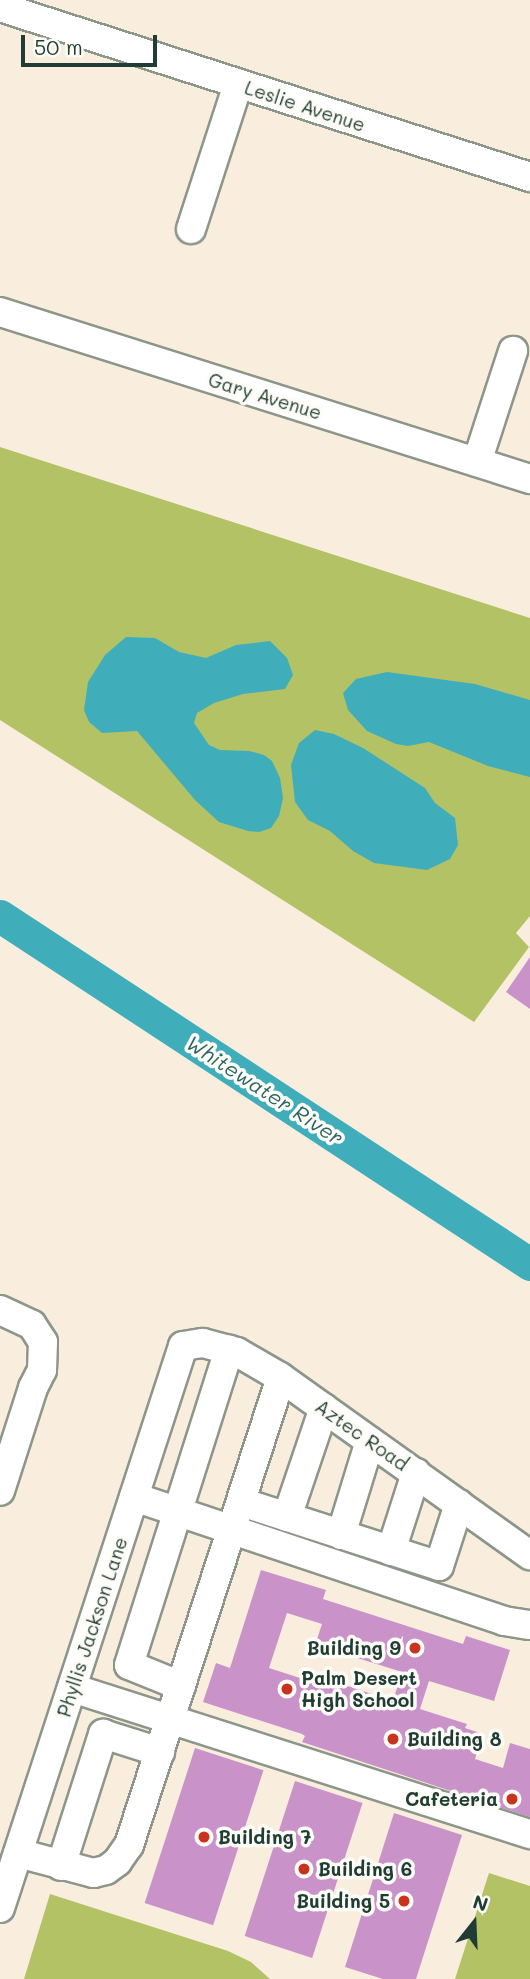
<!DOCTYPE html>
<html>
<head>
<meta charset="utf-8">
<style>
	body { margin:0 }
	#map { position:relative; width:530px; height:1979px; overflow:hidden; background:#f9eede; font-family:Mali,sans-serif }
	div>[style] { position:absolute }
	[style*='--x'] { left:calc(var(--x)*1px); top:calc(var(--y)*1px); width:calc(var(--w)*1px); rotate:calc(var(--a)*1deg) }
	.green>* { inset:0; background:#b2c265 }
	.water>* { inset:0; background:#3faeba }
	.river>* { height:33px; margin:-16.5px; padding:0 16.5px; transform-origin:16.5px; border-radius:16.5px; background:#3faeba }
	.building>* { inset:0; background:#c993c9; transform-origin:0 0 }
	.roads { filter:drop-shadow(2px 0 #8c9689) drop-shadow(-2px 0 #8c9689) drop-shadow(0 2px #8c9689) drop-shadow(0 -2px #8c9689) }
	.minor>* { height:28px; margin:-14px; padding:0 14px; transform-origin:14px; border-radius:14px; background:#fff }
	.dots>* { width:19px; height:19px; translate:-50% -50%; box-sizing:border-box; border:4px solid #fdfcf7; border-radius:50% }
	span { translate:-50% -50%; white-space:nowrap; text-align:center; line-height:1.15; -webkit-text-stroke:7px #fdfcf7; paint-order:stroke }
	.street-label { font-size:19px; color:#1f3d34 }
	.poi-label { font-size:19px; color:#1f3d34; font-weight:700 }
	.right { translate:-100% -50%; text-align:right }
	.left { translate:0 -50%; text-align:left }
	.water-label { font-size:21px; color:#2a6563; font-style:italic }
	.north { position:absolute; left:439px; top:1888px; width:70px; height:70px; -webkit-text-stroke:5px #fdfcf7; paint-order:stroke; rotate:18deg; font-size:19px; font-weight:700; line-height:28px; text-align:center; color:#1f3d34 }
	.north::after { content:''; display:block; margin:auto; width:24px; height:32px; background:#1f3d34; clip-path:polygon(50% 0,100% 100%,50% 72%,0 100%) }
	.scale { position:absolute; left:21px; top:35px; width:136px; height:32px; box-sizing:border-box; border:4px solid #1f3d34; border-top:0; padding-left:9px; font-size:21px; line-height:24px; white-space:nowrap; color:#1f3d34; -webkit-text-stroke:5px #fdfcf7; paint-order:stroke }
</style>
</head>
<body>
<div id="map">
	<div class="green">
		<div style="clip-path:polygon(0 447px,530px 618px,530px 916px,516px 933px,529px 947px,474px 1022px,0 720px)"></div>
		<div style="clip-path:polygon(489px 1873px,530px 1886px,530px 1979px,455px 1979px)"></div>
		<div style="clip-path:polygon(50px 1894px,228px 1951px,251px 1962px,270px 1979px,24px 1979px)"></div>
	</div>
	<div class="water">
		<div style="clip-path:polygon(126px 637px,155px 638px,179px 652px,206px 658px,236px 645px,270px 641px,287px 658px,293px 675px,285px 689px,243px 694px,214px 703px,197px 713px,194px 723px,209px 745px,220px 750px,249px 751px,264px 755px,272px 761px,280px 778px,283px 798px,279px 816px,271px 828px,259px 832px,248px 831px,219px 822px,195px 800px,137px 731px,102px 733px,89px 722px,84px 710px,88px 682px,105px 655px)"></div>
		<div style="clip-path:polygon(387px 672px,475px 684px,530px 700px,530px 777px,488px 766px,429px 742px,408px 746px,396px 744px,367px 731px,348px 710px,343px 693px,356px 679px)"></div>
		<div style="clip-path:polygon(315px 730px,334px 734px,363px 748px,425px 788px,435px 803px,455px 818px,458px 845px,450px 859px,427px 870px,374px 863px,353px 851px,330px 831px,308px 820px,295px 802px,291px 765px,299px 743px)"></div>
	</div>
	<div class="river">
		<div style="--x:0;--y:916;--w:634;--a:33.29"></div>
	</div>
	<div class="building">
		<div style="clip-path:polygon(530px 957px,530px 1009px,506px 992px)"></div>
		<div style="clip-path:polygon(evenodd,261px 1570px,326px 1590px,323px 1599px,463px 1644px,466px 1636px,510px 1650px,494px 1701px,429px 1681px,420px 1709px,467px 1724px,465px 1728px,483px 1734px,475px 1759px,503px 1768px,510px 1743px,530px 1749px,530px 1817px,302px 1742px,305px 1736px,302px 1734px,203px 1702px,216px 1663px,230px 1668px,261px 1570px,287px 1613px,322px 1624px,317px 1639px,321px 1640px,319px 1646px,402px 1672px,393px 1701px,339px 1683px,338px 1687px,329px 1684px,328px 1687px,269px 1668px,287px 1613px)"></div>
		<div style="left:195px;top:1748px;width:72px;height:163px;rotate:18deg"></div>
		<div style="left:295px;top:1781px;width:71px;height:163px;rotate:18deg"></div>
		<div style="clip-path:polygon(394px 1813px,462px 1835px,416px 1979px,383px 1979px,345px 1967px)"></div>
	</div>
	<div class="roads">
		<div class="minor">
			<div style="--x:0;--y:7;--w:557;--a:17.78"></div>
			<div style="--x:191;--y:229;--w:152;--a:-72"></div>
			<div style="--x:0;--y:312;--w:556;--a:17.49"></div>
			<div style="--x:477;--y:462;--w:117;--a:-72"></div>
			<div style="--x:0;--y:1310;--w:35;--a:25"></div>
			<div style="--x:32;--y:1325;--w:20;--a:57"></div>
			<div style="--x:43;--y:1342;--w:28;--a:92"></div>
			<div style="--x:42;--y:1370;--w:20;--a:117"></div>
			<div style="--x:33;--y:1388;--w:108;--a:107.8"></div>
			<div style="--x:134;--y:1497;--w:390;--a:18.5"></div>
			<div style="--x:504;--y:1621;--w:26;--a:9"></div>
			<div style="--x:241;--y:1502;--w:208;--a:17.9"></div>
			<div style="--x:439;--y:1566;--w:65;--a:-72.1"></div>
			<div style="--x:287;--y:1517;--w:115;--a:-71.3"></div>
			<div style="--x:341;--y:1535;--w:98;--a:-72.9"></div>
			<div style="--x:391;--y:1551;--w:82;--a:-72.2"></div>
			<div style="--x:181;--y:1686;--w:56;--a:-158"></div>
			<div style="--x:129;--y:1665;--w:331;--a:-72.4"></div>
			<div style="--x:72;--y:1688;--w:481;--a:17.7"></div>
			<div style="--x:18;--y:1853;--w:78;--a:14.9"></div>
			<div style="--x:93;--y:1873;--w:13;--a:-13"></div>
			<div style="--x:106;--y:1870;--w:14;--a:-36"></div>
			<div style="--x:117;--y:1862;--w:21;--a:-55"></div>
			<div style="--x:129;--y:1845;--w:491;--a:-72"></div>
			<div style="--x:61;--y:1866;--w:139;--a:-72.3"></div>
			<div style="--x:103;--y:1734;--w:60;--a:17.5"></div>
			<div style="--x:0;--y:1908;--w:591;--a:-71.96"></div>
			<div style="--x:183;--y:1346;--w:20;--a:-9"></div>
			<div style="--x:203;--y:1343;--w:35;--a:15"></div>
			<div style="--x:237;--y:1352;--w:50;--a:30.2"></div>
			<div style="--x:280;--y:1377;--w:307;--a:35.5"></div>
		</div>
	</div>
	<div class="dots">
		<div style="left:415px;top:1648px;background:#c8321e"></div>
		<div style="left:287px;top:1689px;background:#c8321e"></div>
		<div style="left:393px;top:1739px;background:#c8321e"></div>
		<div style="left:512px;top:1799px;background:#c8321e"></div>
		<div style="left:204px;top:1837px;background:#c8321e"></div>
		<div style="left:304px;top:1869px;background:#c8321e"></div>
		<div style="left:404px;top:1901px;background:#c8321e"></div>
	</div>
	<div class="street-label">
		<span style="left:305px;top:106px;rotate:18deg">Leslie Avenue</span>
		<span style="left:265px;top:396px;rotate:17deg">Gary Avenue</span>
		<span style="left:362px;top:1435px;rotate:35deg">Aztec Road</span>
		<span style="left:92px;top:1627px;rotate:-72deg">Phyllis Jackson Lane</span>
	</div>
	<div class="poi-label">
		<span class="right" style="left:401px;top:1648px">Building 9</span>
		<span class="left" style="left:301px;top:1689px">Palm Desert<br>High School</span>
		<span class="left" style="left:407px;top:1739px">Building 8</span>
		<span class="right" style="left:498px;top:1799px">Cafeteria</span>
		<span class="left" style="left:218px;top:1837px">Building 7</span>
		<span class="left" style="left:318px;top:1869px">Building 6</span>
		<span class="right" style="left:390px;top:1901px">Building 5</span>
	</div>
	<div class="water-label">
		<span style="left:265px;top:1090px;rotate:33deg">Whitewater River</span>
	</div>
	<div class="north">N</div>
	<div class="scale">50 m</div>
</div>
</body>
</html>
